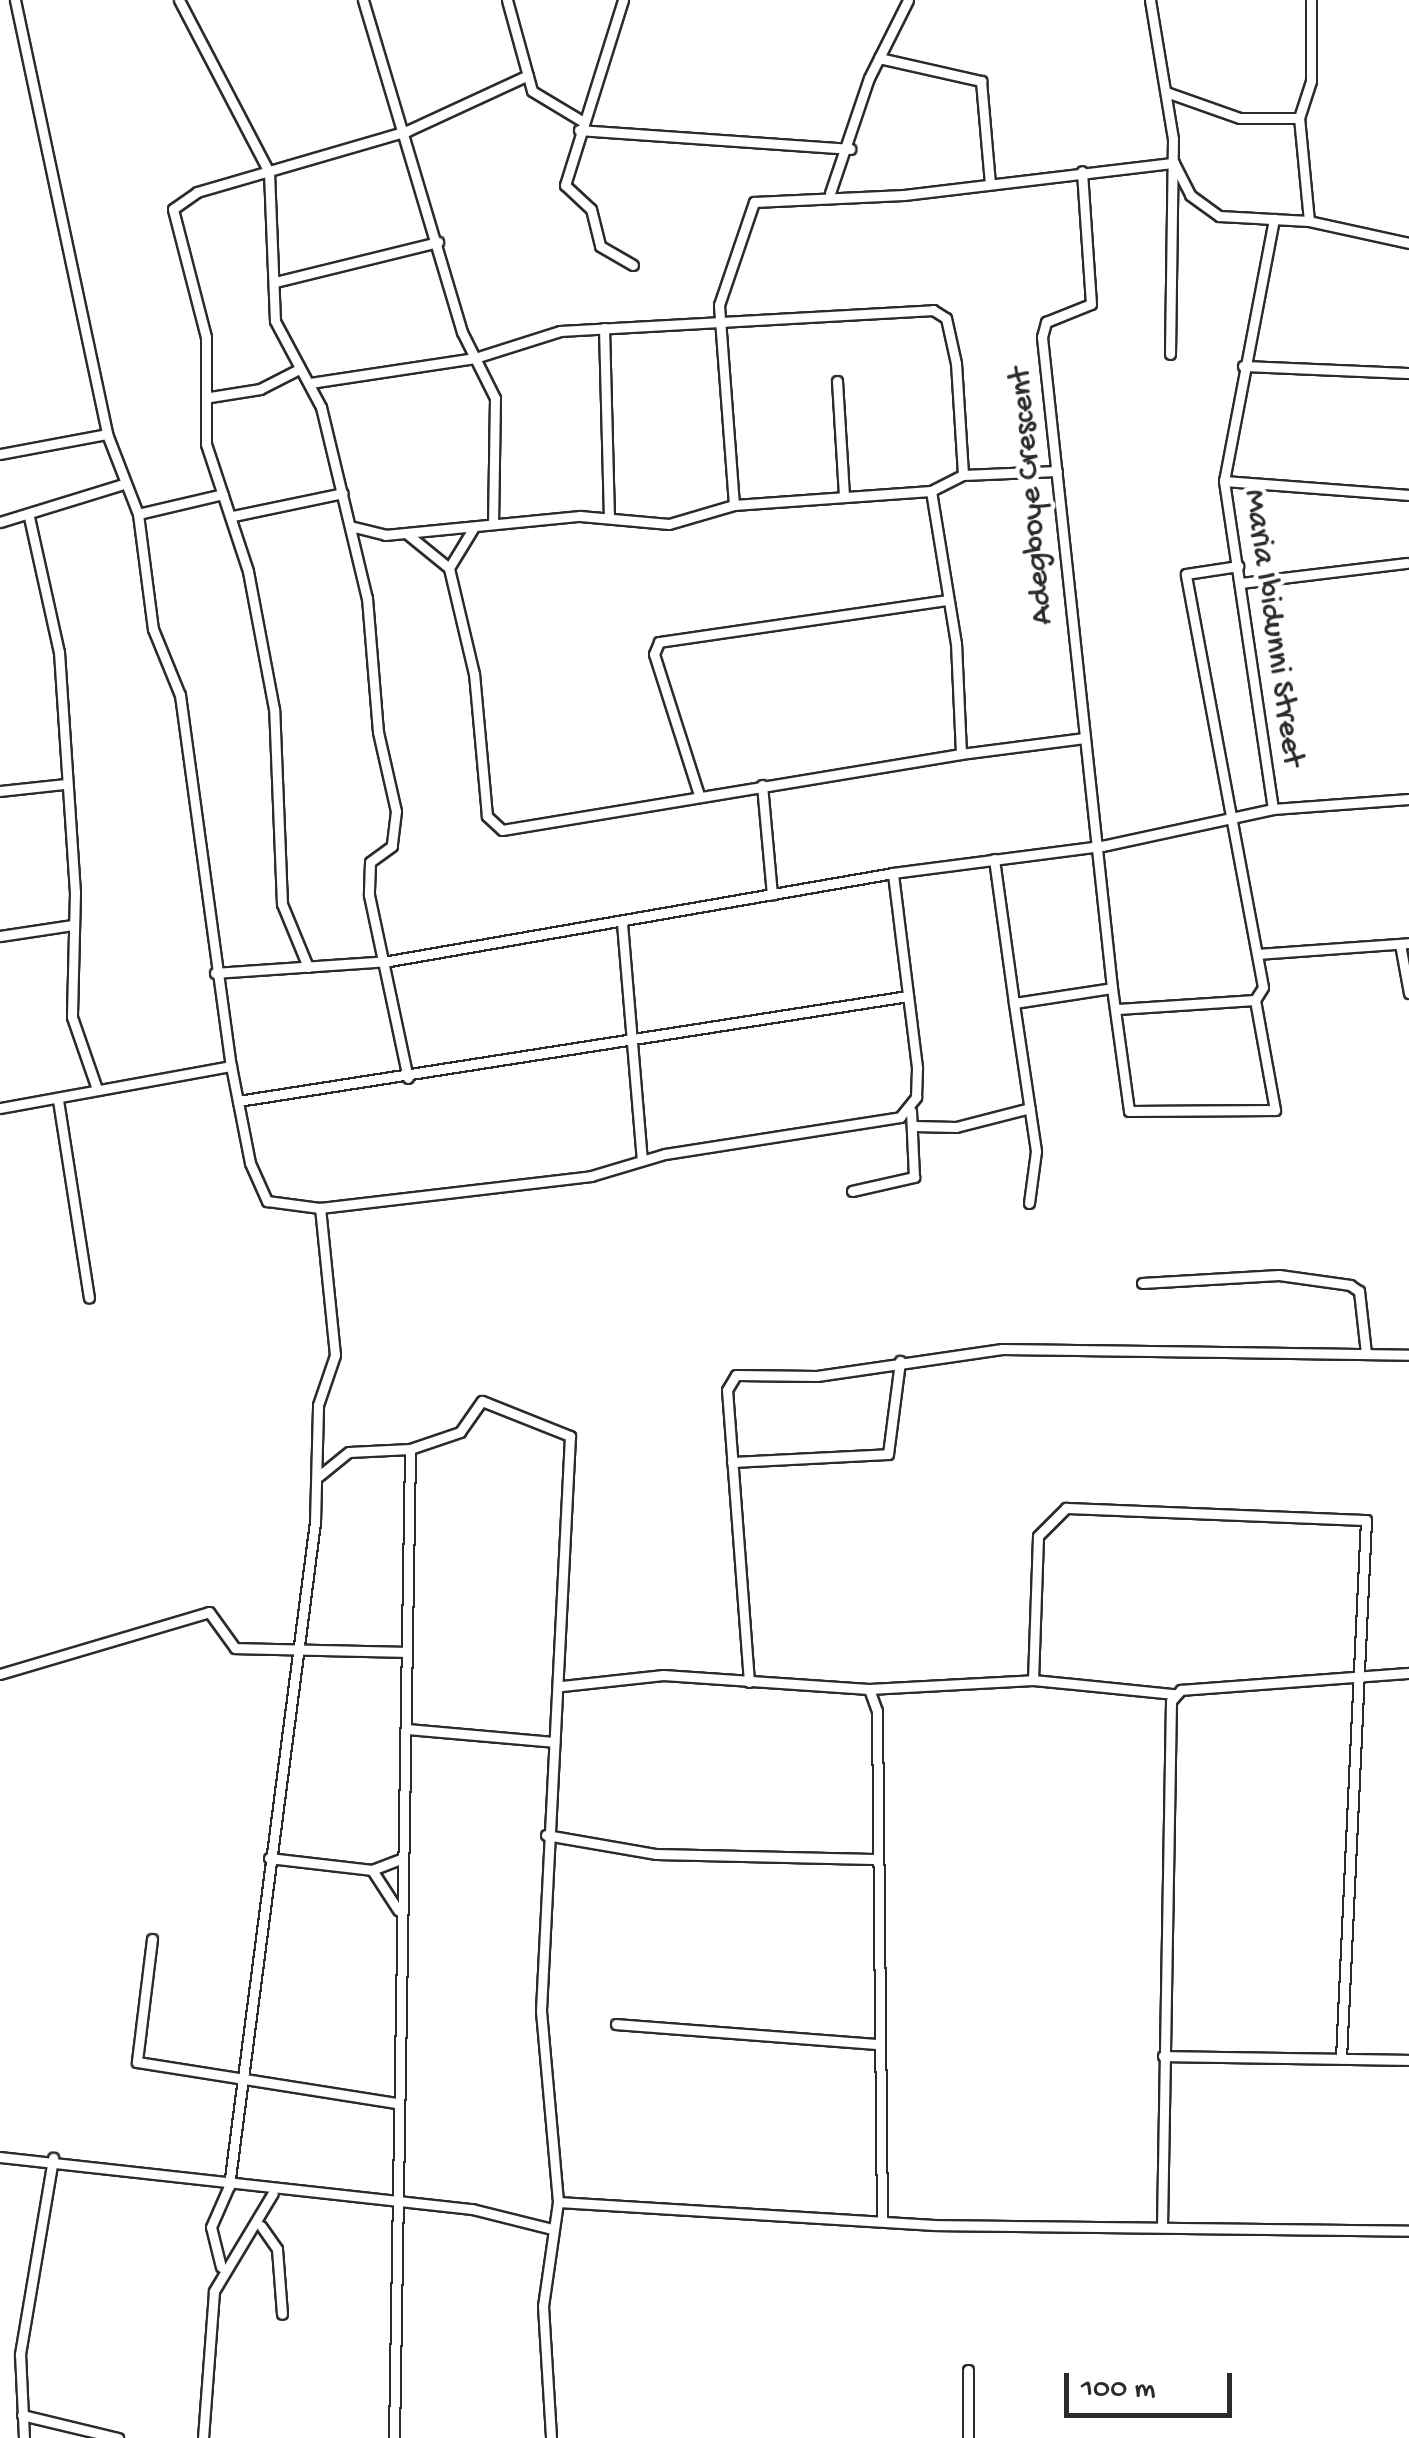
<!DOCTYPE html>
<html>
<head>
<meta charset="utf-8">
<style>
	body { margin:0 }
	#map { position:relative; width:1409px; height:2438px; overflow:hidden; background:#fff; font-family:"Gochi Hand",sans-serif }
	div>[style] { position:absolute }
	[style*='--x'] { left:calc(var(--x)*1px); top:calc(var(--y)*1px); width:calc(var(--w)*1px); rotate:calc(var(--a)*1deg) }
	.roads { filter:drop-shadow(2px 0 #2b2b2b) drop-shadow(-2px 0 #2b2b2b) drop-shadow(0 2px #2b2b2b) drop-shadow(0 -2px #2b2b2b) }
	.street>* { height:9px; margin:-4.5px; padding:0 4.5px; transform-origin:4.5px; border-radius:4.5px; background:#fff }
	span { translate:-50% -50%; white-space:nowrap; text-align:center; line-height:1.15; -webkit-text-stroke:9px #fff; paint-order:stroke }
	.street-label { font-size:32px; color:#2b2b2b }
	.scale { position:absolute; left:1064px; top:2373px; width:168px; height:45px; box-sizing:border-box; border:5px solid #2b2b2b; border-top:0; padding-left:12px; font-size:30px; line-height:35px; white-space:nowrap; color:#2b2b2b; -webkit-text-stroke:8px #fff; paint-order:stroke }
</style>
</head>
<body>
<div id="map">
	<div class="roads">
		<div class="street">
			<div style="--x:15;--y:0;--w:444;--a:78"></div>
			<div style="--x:107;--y:434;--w:86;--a:68.8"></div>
			<div style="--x:138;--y:514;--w:116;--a:82.6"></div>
			<div style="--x:153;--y:629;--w:71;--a:67.8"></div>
			<div style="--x:180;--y:695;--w:374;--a:82.2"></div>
			<div style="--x:231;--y:1066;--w:99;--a:78.9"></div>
			<div style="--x:250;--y:1163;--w:42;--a:65.9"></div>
			<div style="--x:267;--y:1201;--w:53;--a:7.5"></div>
			<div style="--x:320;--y:1208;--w:273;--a:-6.7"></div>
			<div style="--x:591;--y:1176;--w:77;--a:-16.6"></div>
			<div style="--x:665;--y:1154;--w:238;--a:-8.9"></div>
			<div style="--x:900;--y:1117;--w:26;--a:-51"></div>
			<div style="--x:916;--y:1097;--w:30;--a:-88"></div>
			<div style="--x:917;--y:1067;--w:195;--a:-97.1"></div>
			<div style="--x:179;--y:0;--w:194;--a:62.4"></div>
			<div style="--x:269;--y:172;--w:149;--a:87.7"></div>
			<div style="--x:275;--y:321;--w:98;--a:61.9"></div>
			<div style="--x:321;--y:407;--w:196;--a:76.5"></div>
			<div style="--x:367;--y:598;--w:134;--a:85.3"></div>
			<div style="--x:378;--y:732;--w:81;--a:77.2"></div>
			<div style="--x:396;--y:811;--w:35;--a:97"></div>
			<div style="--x:392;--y:846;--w:27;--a:144"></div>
			<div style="--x:370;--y:862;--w:33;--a:92"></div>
			<div style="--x:369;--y:895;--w:187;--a:78"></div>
			<div style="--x:363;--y:0;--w:346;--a:73.4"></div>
			<div style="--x:462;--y:332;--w:74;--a:63.4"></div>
			<div style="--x:495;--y:398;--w:126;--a:90.9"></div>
			<div style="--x:507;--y:0;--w:94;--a:74.6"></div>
			<div style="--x:532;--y:91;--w:58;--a:31"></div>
			<div style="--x:623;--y:0;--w:194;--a:107.4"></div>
			<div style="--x:565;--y:185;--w:35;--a:43"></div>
			<div style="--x:591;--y:209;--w:38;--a:76"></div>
			<div style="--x:600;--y:246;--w:38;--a:30"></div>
			<div style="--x:1150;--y:0;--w:141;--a:80.6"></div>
			<div style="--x:1173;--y:139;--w:215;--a:90.8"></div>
			<div style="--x:879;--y:58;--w:105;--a:12.7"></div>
			<div style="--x:981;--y:81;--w:103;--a:85"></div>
			<div style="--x:1166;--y:92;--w:78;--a:19.4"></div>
			<div style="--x:1240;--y:118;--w:59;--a:0"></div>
			<div style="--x:579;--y:130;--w:272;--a:4"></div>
			<div style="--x:830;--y:193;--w:121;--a:-71.3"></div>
			<div style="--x:869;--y:78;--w:87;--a:-63.4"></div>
			<div style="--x:1309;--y:221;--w:103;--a:-95.5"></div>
			<div style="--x:1299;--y:118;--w:39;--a:-72"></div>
			<div style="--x:1311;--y:81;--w:81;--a:-90"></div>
			<div style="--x:275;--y:282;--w:168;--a:-13.8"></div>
			<div style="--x:604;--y:328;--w:189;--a:88.5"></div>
			<div style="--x:1243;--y:366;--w:166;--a:2.4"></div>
			<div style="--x:837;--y:381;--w:114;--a:86.5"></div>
			<div style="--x:310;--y:383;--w:167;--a:-8.6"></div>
			<div style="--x:475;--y:358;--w:89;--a:-17.6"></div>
			<div style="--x:560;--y:331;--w:374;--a:-3.2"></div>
			<div style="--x:933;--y:310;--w:15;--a:32"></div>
			<div style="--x:946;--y:318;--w:46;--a:77.5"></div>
			<div style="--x:956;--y:363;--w:112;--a:86.4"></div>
			<div style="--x:210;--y:397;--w:51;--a:-9.1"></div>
			<div style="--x:260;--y:389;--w:44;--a:-27.1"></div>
			<div style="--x:0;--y:454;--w:109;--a:-10.6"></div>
			<div style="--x:1224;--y:481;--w:186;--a:4.3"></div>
			<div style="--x:931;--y:491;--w:36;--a:-27"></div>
			<div style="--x:963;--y:475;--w:94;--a:-2.4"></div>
			<div style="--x:734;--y:505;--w:201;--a:-94.3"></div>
			<div style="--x:719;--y:305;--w:109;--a:-71.2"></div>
			<div style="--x:754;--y:202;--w:150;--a:-2.7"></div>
			<div style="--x:904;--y:195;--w:272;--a:-6.8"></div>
			<div style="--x:1174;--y:163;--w:36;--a:63"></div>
			<div style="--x:1190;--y:195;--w:36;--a:36"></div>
			<div style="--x:1219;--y:216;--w:90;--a:3.2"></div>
			<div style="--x:1309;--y:221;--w:102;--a:12.4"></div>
			<div style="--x:138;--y:514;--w:87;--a:-13.2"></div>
			<div style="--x:233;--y:516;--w:112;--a:-11.8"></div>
			<div style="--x:29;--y:517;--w:138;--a:77.5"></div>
			<div style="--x:59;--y:652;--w:241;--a:86.2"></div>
			<div style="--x:75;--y:892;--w:125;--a:91.4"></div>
			<div style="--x:72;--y:1017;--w:76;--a:70.9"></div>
			<div style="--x:0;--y:522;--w:126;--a:-17.1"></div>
			<div style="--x:350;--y:526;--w:36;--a:14"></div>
			<div style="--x:385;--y:535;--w:196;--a:-5.6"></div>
			<div style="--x:580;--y:516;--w:89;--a:5.1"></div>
			<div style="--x:669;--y:524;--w:68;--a:-16.3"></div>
			<div style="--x:734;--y:505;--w:197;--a:-4.1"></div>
			<div style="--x:931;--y:491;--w:154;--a:80.7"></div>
			<div style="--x:956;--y:643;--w:111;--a:87.4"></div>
			<div style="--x:961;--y:754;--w:465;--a:170.6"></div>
			<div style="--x:502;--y:830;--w:21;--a:-137"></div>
			<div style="--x:487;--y:816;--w:143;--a:-95.2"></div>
			<div style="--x:474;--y:674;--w:109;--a:-103.3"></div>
			<div style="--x:449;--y:568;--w:55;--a:-140.9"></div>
			<div style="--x:449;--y:568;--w:48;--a:-58.6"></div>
			<div style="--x:1241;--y:583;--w:167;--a:-6.9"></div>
			<div style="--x:961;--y:754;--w:124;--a:-7.4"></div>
			<div style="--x:762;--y:785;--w:110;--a:84.8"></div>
			<div style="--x:0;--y:791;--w:64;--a:-6.2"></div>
			<div style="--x:699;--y:795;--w:148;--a:-107.7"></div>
			<div style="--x:654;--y:654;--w:13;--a:-67"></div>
			<div style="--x:659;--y:642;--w:291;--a:-8.3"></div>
			<div style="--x:1273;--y:809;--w:332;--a:-98.5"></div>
			<div style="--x:1224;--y:481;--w:267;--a:-79.2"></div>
			<div style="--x:994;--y:859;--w:145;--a:82.1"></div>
			<div style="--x:622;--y:923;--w:238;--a:85.2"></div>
			<div style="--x:0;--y:936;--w:74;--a:-8.6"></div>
			<div style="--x:1400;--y:944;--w:50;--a:79.6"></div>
			<div style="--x:1257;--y:954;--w:152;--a:-4.1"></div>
			<div style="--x:308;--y:967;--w:68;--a:-112.4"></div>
			<div style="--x:282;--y:904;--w:195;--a:-92.3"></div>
			<div style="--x:274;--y:709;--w:140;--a:-100.7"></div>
			<div style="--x:248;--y:571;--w:134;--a:-108.3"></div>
			<div style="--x:206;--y:444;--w:107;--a:-90"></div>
			<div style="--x:206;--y:337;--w:132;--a:-104.5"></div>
			<div style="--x:173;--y:209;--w:29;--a:-35"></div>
			<div style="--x:197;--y:192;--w:219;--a:-16.2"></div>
			<div style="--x:407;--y:131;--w:133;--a:-24.8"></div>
			<div style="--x:215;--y:973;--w:174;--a:-3.9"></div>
			<div style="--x:389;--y:961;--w:512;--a:-9.9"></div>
			<div style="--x:893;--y:873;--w:211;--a:-7.4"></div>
			<div style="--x:1102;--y:846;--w:175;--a:-12.2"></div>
			<div style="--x:1273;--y:809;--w:136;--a:-4.2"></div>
			<div style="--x:1112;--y:988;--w:124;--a:82.1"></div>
			<div style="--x:1129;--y:1111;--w:146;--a:-0.4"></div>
			<div style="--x:1275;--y:1110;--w:112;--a:-100.3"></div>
			<div style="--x:1118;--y:1009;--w:137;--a:-3.8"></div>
			<div style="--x:1255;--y:1000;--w:15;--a:-58"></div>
			<div style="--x:1263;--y:987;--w:420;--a:-100.6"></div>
			<div style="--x:1186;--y:574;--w:53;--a:-8.7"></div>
			<div style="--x:58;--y:1100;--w:200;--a:81.1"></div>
			<div style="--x:238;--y:1101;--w:678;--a:-8.91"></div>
			<div style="--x:0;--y:1108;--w:235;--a:-10.3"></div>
			<div style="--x:913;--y:1126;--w:43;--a:1.3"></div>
			<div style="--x:956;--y:1127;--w:76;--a:-14.4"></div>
			<div style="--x:852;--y:1191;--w:64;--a:-12.7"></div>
			<div style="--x:914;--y:1177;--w:66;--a:-92.6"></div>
			<div style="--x:1029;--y:1203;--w:52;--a:-82.3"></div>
			<div style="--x:1036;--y:1151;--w:150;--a:-98.5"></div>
			<div style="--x:1014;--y:1003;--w:99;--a:-8.7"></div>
			<div style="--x:1112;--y:988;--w:655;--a:-96.14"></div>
			<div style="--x:1042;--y:337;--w:16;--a:-75"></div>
			<div style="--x:1046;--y:322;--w:48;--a:-21.8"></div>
			<div style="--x:1091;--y:304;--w:133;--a:-93.9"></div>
			<div style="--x:1142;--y:1283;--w:137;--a:-3.3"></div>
			<div style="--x:1279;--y:1275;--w:72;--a:8"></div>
			<div style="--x:1350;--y:1285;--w:11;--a:34"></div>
			<div style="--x:1359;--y:1291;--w:62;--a:83.6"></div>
			<div style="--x:732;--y:1462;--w:156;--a:-2.9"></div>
			<div style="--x:888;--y:1454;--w:94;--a:-82.6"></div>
			<div style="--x:319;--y:1476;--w:38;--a:-39"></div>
			<div style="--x:349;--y:1452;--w:61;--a:-2.8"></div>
			<div style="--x:410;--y:1449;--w:53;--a:-18.8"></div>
			<div style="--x:460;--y:1432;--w:38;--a:-55"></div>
			<div style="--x:482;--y:1401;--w:95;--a:21.7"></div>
			<div style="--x:570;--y:1436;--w:576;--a:92.89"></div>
			<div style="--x:541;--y:2011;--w:192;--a:84.9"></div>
			<div style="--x:558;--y:2202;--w:105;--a:98.2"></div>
			<div style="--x:543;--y:2306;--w:132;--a:86.5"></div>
			<div style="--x:0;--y:1674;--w:218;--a:-16.5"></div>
			<div style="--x:209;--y:1612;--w:44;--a:54.2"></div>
			<div style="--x:235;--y:1648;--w:170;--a:1.3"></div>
			<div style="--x:1033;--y:1680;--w:144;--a:-88"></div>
			<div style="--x:1038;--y:1536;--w:40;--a:-45"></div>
			<div style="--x:1066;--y:1508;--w:300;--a:2.3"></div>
			<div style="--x:1366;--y:1520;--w:539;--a:92.66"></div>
			<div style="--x:749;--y:1682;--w:293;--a:-94.3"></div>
			<div style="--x:727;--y:1390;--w:17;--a:-59"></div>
			<div style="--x:736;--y:1375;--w:81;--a:0.7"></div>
			<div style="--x:817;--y:1376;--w:187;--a:-8.3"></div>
			<div style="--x:1002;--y:1349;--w:407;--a:0.8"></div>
			<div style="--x:562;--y:1686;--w:102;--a:-6.2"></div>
			<div style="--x:663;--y:1675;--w:206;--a:3.9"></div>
			<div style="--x:869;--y:1689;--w:23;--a:70"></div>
			<div style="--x:877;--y:1711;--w:510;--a:89.44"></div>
			<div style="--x:869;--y:1689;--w:164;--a:-3.1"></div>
			<div style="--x:1033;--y:1680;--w:142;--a:5.7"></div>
			<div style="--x:406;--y:1729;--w:149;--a:5"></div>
			<div style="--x:546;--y:1835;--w:112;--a:9.8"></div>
			<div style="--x:656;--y:1854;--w:217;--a:1.3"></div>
			<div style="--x:269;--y:1858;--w:104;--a:6.6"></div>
			<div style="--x:372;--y:1870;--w:33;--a:-21"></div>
			<div style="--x:372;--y:1870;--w:48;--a:57"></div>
			<div style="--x:152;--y:1939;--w:124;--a:97"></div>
			<div style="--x:137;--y:2062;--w:261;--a:9"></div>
			<div style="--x:616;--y:2024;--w:263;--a:4.4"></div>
			<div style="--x:1163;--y:2056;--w:246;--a:0.9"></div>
			<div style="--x:0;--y:2157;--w:475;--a:6.3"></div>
			<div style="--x:472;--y:2209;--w:82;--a:14"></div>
			<div style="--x:558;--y:2202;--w:377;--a:3.5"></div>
			<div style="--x:934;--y:2225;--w:475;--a:0.7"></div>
			<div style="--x:261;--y:2226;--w:28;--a:55"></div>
			<div style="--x:277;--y:2249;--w:65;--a:85.6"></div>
			<div style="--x:1162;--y:2227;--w:526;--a:-89.02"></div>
			<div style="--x:1171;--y:1701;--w:15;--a:-48"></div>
			<div style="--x:1181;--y:1690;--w:229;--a:-4.3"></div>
			<div style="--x:221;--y:2267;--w:41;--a:-104"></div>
			<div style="--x:211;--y:2227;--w:45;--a:-66.3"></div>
			<div style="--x:229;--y:2186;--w:670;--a:-82.62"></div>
			<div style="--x:315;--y:1522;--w:117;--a:-88.5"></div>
			<div style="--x:318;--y:1405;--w:53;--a:-71.2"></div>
			<div style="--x:335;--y:1355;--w:148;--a:-95.8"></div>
			<div style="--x:968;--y:2370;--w:68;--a:90"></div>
			<div style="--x:22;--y:2415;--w:99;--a:13.5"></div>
			<div style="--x:24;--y:2438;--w:84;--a:-92.7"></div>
			<div style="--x:20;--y:2354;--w:199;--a:-80.4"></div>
			<div style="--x:203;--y:2438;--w:147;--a:-85.7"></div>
			<div style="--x:214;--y:2291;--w:114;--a:-59"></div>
			<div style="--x:394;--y:2438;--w:989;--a:-89.07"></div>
		</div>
	</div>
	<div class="street-label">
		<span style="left:1033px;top:496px;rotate:-95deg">Adegboye Crescent</span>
		<span style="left:1272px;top:628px;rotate:82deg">Maria Ibidunni Street</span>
	</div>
	<div class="scale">100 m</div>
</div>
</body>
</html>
